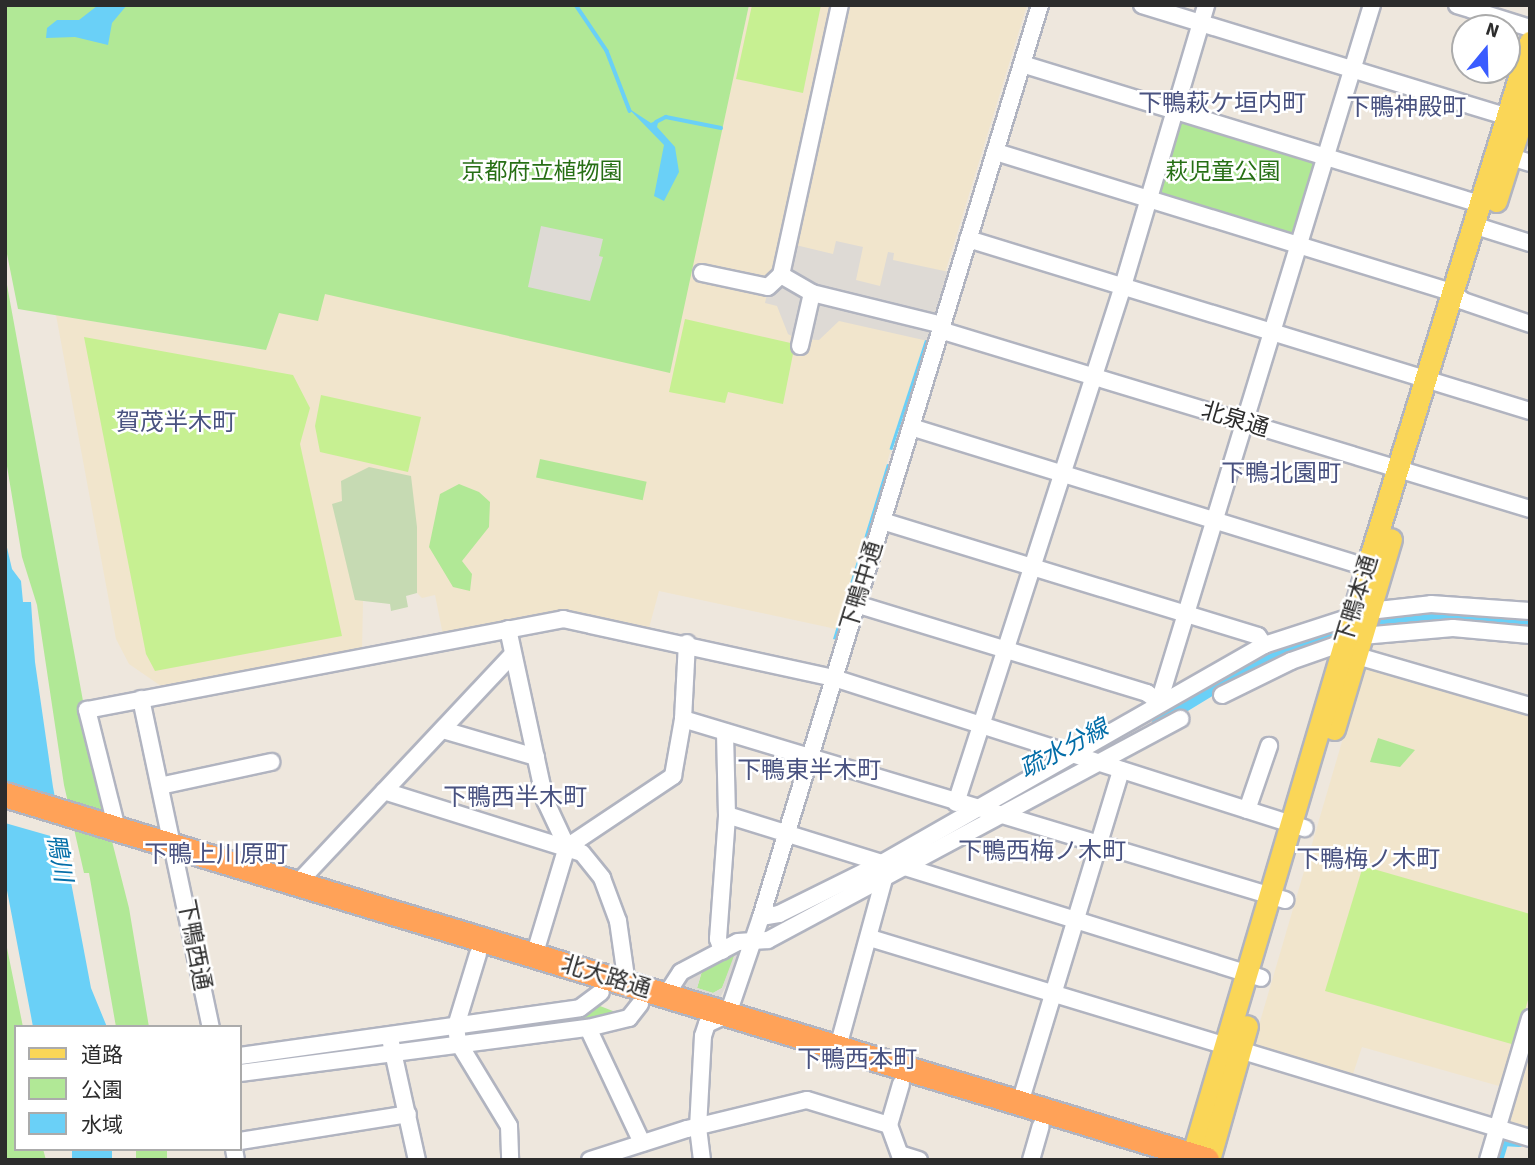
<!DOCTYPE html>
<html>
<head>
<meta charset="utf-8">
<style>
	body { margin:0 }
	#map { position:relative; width:1535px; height:1165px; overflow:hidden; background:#eee7dd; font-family:"Source Sans 3","Noto Sans JP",sans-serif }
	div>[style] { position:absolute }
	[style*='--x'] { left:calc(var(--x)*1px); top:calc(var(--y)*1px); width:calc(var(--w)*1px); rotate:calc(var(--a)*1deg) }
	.education>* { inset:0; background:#f1e5cc }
	.green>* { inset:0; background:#b1e896; transform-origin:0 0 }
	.cemetery>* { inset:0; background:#c6dab3 }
	.pitch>* { inset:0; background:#c7f092 }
	.plaza>* { inset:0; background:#dedad5 }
	.water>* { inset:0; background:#6ad0f7; transform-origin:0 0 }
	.pier>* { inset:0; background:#eee7dd }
	.stream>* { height:3.5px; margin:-1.75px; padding:0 1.75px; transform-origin:1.75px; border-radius:1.75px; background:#6ad0f7 }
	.canal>* { height:12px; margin:-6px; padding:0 6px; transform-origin:6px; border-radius:6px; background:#6ad0f7 }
	.roads { filter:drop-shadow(2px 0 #b1b4c0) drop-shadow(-2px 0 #b1b4c0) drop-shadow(0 2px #b1b4c0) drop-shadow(0 -2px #b1b4c0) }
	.minor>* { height:16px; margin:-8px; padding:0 8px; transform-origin:8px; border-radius:8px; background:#fff }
	.major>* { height:21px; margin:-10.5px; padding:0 10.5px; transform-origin:10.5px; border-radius:10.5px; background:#fad657 }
	.highway>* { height:24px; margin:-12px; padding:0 12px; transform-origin:12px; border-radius:12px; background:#ffa258 }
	span { translate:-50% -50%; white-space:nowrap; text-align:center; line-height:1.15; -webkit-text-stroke:5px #fff; paint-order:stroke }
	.park-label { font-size:23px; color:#276f15 }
	.street-label { font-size:23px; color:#2c2c2c }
	.neighbourhood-label { font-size:24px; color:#495280 }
	.water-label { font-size:24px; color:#046ea8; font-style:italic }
	.frame { position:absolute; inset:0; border:7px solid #2c2c2c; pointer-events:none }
	.legend { position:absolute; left:14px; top:1025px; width:228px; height:126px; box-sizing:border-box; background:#fff; border:2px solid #ababab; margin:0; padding:9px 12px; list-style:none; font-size:21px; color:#2c2c2c }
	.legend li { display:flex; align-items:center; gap:14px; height:35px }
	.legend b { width:35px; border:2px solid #ababab }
	.north { position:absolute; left:1451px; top:14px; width:70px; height:70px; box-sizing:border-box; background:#fff; border:2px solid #ababab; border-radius:50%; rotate:19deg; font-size:19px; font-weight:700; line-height:28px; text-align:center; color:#2c2c2c }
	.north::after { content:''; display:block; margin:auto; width:24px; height:32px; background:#3a5cff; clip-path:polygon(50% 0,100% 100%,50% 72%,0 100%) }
</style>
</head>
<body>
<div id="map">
	<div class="education">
		<div style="clip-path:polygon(749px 5px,1027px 5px,836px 629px,659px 591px,649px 628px,566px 611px,443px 635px,435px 595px,422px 598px,417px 593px,417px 527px,355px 599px,363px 601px,362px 651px,161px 686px,129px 664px,116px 639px,56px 315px,265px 350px,279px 312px,325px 293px,669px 372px)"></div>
		<div style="clip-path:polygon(1365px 663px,1530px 711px,1530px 1005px,1506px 1088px,1362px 1047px,1352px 1077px,1252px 1049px)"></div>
		<div style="clip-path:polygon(1530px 1039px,1530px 1132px,1509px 1126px,1506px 1120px)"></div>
	</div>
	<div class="green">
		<div style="clip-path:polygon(5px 5px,749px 5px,670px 373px,325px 294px,318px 321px,279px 313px,266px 350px,18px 309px,5px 244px)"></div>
		<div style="clip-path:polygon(1184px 116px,1314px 158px,1318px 166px,1297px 230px,1288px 235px,1161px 196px,1155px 187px,1175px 121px)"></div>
		<div style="clip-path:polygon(5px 274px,100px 794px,129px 908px,149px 1027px,116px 1027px,89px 873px,84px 873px,64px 785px,37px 605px,22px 557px,5px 454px)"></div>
		<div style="left:540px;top:459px;width:109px;height:19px;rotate:12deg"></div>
		<div style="clip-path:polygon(459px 484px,479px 492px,490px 502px,489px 527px,462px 561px,472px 574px,470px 591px,453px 587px,429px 547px,440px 494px)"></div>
		<div style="clip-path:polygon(1378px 738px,1415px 750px,1400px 767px,1370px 762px)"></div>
		<div style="clip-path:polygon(5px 938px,23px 1027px,16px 1027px,16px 1149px,43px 1149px,46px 1160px,5px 1160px)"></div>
		<div style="clip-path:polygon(736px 954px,722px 988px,713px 993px,697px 988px,702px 971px)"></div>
		<div style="clip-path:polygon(600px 1006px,618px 1013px,580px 1024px,466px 1034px,577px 1015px)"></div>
		<div style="left:136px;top:1149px;width:31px;height:11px"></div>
	</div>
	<div class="cemetery">
		<div style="clip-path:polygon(369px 467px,411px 476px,417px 527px,417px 593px,406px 596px,408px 607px,391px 611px,390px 604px,355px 600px,332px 504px,342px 501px,341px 481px)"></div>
	</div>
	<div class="pitch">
		<div style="clip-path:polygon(752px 5px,821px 5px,803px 93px,736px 79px)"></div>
		<div style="clip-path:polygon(685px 319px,795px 344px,783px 404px,728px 392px,725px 403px,669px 392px)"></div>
		<div style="clip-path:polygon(84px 337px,293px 375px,310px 408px,300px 444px,342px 636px,155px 671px,146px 654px)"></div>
		<div style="clip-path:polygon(321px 395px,421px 417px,408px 472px,320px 452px,315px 426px)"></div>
		<div style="clip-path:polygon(1363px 866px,1530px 914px,1530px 993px,1515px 1045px,1325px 991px)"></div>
	</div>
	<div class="plaza">
		<div style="clip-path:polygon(541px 226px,603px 239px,599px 256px,603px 257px,590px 301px,528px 287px)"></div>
		<div style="clip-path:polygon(779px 241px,833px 254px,836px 241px,863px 247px,856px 280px,880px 286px,888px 252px,894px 253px,893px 260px,949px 272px,928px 341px,839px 321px,819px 340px,797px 339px,788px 334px,777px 306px,765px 303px)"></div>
		<div style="clip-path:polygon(evenodd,740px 949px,742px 954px,719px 1000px,680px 989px,681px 979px,740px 949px,735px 953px,722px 988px,713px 993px,697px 988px,702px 971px,735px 953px)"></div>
	</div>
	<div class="water">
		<div style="clip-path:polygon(127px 5px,112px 23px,108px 45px,75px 37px,46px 38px,47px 28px,57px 20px,79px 20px,97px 6px)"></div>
		<div style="clip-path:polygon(628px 108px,651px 123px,659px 119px,657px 127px,675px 147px,679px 172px,664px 201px,654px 196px,664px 145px)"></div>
		<div style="left:925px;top:340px;width:3px;height:115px;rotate:18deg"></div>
		<div style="clip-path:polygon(887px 464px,890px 465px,837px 640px,833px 639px)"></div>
		<div style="clip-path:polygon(5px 539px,12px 569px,21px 581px,23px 602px,31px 602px,35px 662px,53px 787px,91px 988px,107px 1027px,33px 1027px,31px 1016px,5px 880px)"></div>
		<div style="left:72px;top:1149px;width:40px;height:11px"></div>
	</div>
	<div class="pier">
		<div style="clip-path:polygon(5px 782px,59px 798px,68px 841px,5px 823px)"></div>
	</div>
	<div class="stream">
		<div style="--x:576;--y:5;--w:55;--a:56"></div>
		<div style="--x:607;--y:51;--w:64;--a:69"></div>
		<div style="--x:656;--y:122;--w:11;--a:-27"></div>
		<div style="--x:666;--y:117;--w:56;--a:11.3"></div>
	</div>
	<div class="canal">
		<div style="--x:1378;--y:622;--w:67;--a:-6.8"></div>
		<div style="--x:1445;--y:614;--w:85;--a:6"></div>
		<div style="--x:1158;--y:722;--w:114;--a:-31.3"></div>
		<div style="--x:1255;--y:663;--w:82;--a:-20.6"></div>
		<div style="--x:985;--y:813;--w:69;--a:-26.6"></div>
		<div style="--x:1497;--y:1160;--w:21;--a:-73"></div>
		<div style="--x:1503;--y:1140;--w:16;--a:4"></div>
	</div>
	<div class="roads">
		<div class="minor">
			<div style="--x:1142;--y:5;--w:381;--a:17"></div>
			<div style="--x:1457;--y:5;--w:77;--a:17.5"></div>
			<div style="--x:1022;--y:64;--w:478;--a:17"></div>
			<div style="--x:996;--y:152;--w:477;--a:17.1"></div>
			<div style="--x:1452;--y:292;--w:14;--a:39"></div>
			<div style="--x:1463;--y:301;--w:71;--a:18.9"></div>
			<div style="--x:1501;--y:154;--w:30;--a:17"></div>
			<div style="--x:1473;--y:225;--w:60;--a:17.5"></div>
			<div style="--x:968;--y:239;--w:588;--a:17.02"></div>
			<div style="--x:702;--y:273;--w:67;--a:12"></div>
			<div style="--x:768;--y:287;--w:18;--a:-43"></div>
			<div style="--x:781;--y:275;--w:276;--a:-77.7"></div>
			<div style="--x:781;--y:275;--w:36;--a:30"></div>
			<div style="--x:812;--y:293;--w:126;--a:13.8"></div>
			<div style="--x:940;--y:330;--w:617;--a:16.88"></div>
			<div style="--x:800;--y:346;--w:54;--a:-77.2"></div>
			<div style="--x:911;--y:427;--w:477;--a:17.1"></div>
			<div style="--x:882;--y:521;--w:393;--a:17"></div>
			<div style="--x:1258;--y:636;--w:11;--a:56"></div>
			<div style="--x:856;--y:604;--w:304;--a:17"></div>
			<div style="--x:1147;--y:693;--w:15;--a:37"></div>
			<div style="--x:1159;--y:702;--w:729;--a:-73.01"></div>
			<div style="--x:508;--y:629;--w:175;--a:77.8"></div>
			<div style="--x:545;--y:800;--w:52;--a:64.9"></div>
			<div style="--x:1347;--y:653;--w:191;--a:16.2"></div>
			<div style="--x:1222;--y:695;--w:77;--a:-26.2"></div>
			<div style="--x:1291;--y:661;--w:75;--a:-19.4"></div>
			<div style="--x:1362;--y:636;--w:91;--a:-5"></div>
			<div style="--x:1453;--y:628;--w:77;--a:5.2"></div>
			<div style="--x:141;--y:699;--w:335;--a:78"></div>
			<div style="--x:683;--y:719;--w:76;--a:-87"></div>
			<div style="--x:443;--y:730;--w:97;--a:16.2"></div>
			<div style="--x:160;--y:786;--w:114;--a:-12.2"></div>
			<div style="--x:384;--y:791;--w:207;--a:17.4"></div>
			<div style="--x:582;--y:853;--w:32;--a:51"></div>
			<div style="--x:602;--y:878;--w:46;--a:69.6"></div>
			<div style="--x:618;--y:921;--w:64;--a:81.9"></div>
			<div style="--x:956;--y:803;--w:543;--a:-72.1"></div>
			<div style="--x:1123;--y:286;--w:293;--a:-73.5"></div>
			<div style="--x:1247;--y:810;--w:68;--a:-71"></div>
			<div style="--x:727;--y:815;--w:165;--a:17.2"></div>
			<div style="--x:117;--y:829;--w:123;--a:-104.1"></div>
			<div style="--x:87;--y:710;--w:485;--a:-10.8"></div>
			<div style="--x:563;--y:619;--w:277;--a:12.3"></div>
			<div style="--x:834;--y:678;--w:494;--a:17.7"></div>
			<div style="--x:902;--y:866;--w:376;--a:17.3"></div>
			<div style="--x:297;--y:884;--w:314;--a:-46.8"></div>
			<div style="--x:761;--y:917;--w:18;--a:-9"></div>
			<div style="--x:779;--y:914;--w:115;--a:-26.3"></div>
			<div style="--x:882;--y:863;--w:440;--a:-29.7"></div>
			<div style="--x:1264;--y:645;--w:110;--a:-17.9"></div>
			<div style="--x:1369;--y:611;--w:62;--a:-6.4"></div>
			<div style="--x:1431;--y:604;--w:99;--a:4"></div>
			<div style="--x:870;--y:938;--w:690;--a:16.86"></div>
			<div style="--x:722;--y:951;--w:13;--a:-108"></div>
			<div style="--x:718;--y:939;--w:124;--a:-85.8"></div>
			<div style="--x:727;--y:815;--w:83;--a:-91.4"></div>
			<div style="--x:478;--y:954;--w:75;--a:107"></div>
			<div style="--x:456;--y:1026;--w:16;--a:83"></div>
			<div style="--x:458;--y:1042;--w:98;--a:58.7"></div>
			<div style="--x:509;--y:1126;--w:34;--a:88"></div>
			<div style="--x:534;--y:956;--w:114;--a:-73.2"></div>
			<div style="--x:567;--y:847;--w:128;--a:-33.8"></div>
			<div style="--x:673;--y:776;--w:58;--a:-80"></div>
			<div style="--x:683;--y:719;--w:629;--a:16.73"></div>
			<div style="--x:666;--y:995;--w:27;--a:-57"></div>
			<div style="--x:681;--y:972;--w:64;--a:-27.8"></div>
			<div style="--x:738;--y:942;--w:30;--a:-4"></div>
			<div style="--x:768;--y:940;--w:468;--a:-28.2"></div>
			<div style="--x:588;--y:1028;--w:127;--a:64.8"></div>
			<div style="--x:391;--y:1043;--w:120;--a:77.5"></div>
			<div style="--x:838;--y:1047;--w:178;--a:-74.7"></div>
			<div style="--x:240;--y:1056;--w:343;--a:-8"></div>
			<div style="--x:580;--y:1008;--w:26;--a:-37"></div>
			<div style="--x:240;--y:1073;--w:351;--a:-7.4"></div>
			<div style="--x:588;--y:1028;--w:42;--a:-13.7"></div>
			<div style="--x:629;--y:1018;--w:18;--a:-52"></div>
			<div style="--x:901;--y:1084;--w:43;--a:106.3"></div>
			<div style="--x:889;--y:1125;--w:37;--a:70"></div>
			<div style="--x:1020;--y:1103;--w:348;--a:-73.1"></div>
			<div style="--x:240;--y:1141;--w:170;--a:-9.1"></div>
			<div style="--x:234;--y:1149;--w:11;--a:80"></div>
			<div style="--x:900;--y:1154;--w:20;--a:18"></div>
			<div style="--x:590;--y:1160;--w:102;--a:-17.7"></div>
			<div style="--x:687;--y:1129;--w:123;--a:-13.6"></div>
			<div style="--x:807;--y:1100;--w:86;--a:17"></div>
			<div style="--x:702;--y:1160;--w:32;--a:-97"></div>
			<div style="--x:698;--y:1128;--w:92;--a:-86.9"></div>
			<div style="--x:703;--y:1036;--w:13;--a:-72"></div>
			<div style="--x:707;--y:1024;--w:23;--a:-25"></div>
			<div style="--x:728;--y:1014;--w:102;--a:-71.2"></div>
			<div style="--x:761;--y:917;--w:954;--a:-72.99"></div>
			<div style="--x:1031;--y:1160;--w:35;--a:-74"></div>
			<div style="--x:1488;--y:1160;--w:148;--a:-73.5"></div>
		</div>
		<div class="major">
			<div style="--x:1496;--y:201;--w:113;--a:-72.5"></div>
			<div style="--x:1334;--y:729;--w:198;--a:-73.3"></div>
			<div style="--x:1191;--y:1160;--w:619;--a:-73.47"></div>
			<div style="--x:1367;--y:567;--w:550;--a:-72.75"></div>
			<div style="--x:1209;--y:1160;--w:139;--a:-74.2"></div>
		</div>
		<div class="highway">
			<div style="--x:5;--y:795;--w:1256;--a:16.89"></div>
		</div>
	</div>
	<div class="park-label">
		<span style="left:542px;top:172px">京都府立植物園</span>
		<span style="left:1223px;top:172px">萩児童公園</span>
	</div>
	<div class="street-label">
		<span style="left:1235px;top:420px;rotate:17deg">北泉通</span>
		<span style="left:862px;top:586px;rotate:-73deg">下鴨中通</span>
		<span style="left:1357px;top:600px;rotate:-73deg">下鴨本通</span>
		<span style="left:194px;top:945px;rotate:79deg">下鴨西通</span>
		<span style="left:606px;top:977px;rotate:17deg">北大路通</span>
	</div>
	<div class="neighbourhood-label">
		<span style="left:1222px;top:104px">下鴨萩ケ垣内町</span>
		<span style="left:1406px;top:108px">下鴨神殿町</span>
		<span style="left:176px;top:423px">賀茂半木町</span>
		<span style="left:1281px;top:474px">下鴨北園町</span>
		<span style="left:809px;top:771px">下鴨東半木町</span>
		<span style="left:515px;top:798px">下鴨西半木町</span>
		<span style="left:1042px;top:852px">下鴨西梅ノ木町</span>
		<span style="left:216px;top:855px">下鴨上川原町</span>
		<span style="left:1368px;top:860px">下鴨梅ノ木町</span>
		<span style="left:857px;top:1060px">下鴨西本町</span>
	</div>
	<div class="water-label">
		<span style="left:1064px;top:749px;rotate:-28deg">疏水分線</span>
		<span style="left:59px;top:858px;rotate:80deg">鴨川</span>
	</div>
	<div class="frame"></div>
	<ul class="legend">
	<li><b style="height:9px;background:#fad657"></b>道路</li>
	<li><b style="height:19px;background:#b1e896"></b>公園</li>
	<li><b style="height:19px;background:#6ad0f7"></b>水域</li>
	</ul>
	<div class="north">N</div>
</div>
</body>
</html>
